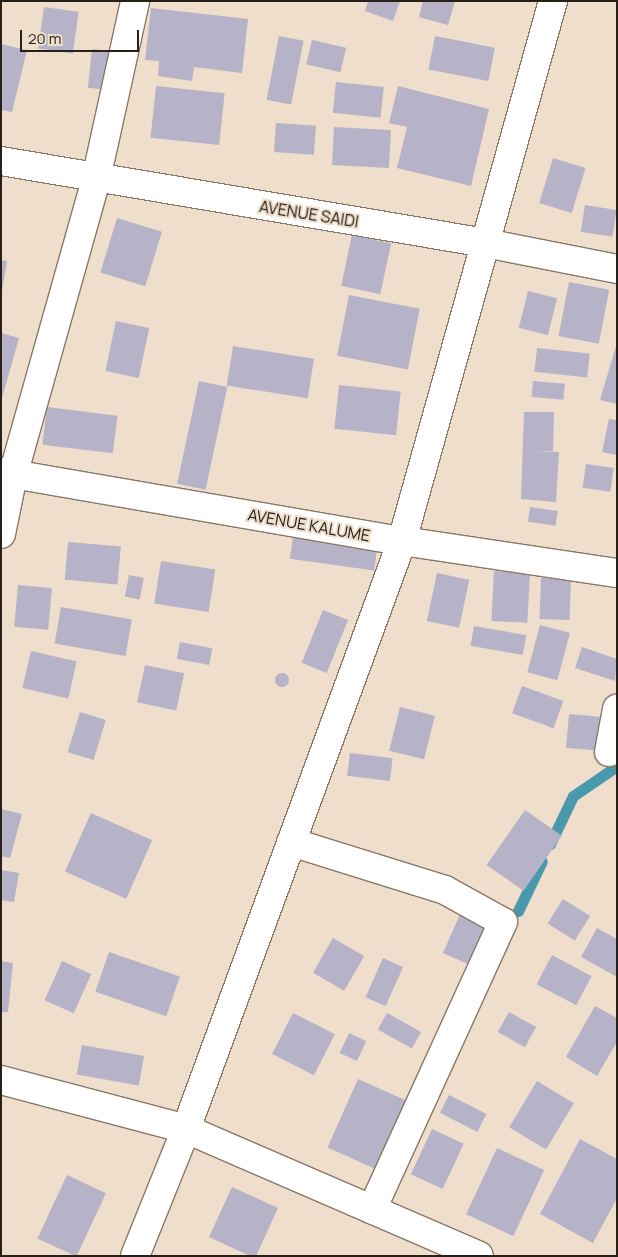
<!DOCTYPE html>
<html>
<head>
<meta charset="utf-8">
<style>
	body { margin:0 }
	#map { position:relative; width:618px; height:1257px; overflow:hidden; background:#efdecc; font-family:Manrope,sans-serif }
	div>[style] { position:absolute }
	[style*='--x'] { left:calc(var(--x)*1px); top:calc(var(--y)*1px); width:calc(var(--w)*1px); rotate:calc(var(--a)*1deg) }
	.stream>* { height:11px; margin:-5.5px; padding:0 5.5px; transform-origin:5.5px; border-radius:5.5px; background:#4999ad }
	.building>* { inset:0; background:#b6b2c8; transform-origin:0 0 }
	.round { border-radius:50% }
	.roads { filter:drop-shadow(1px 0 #877767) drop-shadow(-1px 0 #877767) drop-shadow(0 1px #877767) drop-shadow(0 -1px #877767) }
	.minor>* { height:28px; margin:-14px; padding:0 14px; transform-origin:14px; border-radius:14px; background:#fff }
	span { translate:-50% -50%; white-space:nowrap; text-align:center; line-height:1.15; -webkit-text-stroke:4px #efdecc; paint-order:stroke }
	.street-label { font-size:16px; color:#262019 }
	.frame { position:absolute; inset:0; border:2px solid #262019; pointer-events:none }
	.scale { position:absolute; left:20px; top:30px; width:119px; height:22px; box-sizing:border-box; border:2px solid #262019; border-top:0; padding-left:6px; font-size:15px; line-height:18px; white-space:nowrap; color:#262019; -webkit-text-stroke:4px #efdecc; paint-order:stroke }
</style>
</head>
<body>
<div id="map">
	<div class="stream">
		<div style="--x:550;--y:844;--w:53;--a:-64.4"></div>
		<div style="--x:573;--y:796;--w:53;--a:-34.3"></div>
		<div style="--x:518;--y:911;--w:55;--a:-64.4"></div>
	</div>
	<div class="building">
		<div style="clip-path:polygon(368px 1px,400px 1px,393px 21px,365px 11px)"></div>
		<div style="clip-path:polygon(423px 1px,455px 1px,448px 25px,419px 17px)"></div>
		<div style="left:44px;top:7px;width:35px;height:42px;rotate:8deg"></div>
		<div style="clip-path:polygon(151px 8px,248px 19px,242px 73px,194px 67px,192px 81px,158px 76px,159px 61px,145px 60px)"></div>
		<div style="left:279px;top:36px;width:25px;height:65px;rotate:11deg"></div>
		<div style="left:435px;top:36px;width:61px;height:34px;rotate:11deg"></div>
		<div style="left:312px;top:40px;width:35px;height:25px;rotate:13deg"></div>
		<div style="clip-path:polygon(1px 44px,27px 50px,12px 112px,1px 110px)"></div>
		<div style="left:92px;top:49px;width:19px;height:39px;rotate:6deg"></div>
		<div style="left:336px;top:82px;width:48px;height:31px;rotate:6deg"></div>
		<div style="left:156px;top:86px;width:69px;height:52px;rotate:6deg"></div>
		<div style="clip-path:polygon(398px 86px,489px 109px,471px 186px,397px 168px,407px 127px,389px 123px)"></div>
		<div style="left:276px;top:123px;width:40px;height:29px;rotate:4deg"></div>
		<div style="left:334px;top:127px;width:57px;height:38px;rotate:3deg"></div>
		<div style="left:553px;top:158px;width:34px;height:47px;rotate:17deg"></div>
		<div style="left:585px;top:205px;width:32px;height:27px;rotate:9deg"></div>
		<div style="left:117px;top:218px;width:47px;height:57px;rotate:17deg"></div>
		<div style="left:352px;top:235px;width:40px;height:52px;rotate:12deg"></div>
		<div style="clip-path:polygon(1px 260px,7px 261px,2px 291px,1px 291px)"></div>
		<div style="left:569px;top:282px;width:41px;height:55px;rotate:11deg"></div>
		<div style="left:528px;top:291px;width:30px;height:38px;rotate:14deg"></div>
		<div style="left:349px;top:295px;width:72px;height:62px;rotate:11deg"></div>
		<div style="left:116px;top:321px;width:34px;height:51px;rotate:12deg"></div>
		<div style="clip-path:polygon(1px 333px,19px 338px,2px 398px,1px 398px)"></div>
		<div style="left:233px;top:346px;width:82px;height:40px;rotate:9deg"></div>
		<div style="clip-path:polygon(616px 346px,617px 346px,617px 404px,600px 400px)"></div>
		<div style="left:537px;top:348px;width:53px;height:24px;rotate:6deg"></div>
		<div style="left:199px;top:381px;width:29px;height:105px;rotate:12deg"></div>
		<div style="left:533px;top:381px;width:32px;height:16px;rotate:5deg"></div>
		<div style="left:339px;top:385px;width:62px;height:44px;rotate:6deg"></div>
		<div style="left:47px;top:407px;width:71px;height:38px;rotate:7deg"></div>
		<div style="clip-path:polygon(524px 412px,554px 412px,553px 451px,534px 451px,559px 452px,556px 502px,521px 499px)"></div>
		<div style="clip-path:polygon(609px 419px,617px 420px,617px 455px,602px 452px)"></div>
		<div style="left:586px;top:464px;width:28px;height:24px;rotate:8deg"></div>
		<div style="left:530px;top:507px;width:28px;height:15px;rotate:8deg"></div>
		<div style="left:293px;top:537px;width:85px;height:22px;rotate:8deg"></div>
		<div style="left:68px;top:542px;width:53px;height:38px;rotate:5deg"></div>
		<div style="left:161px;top:561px;width:55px;height:43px;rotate:9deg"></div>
		<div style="left:494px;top:571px;width:36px;height:50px;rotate:3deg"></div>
		<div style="left:437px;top:573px;width:33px;height:49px;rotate:12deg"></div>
		<div style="left:129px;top:575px;width:15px;height:22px;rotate:11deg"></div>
		<div style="left:541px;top:578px;width:30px;height:41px;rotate:2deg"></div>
		<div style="left:18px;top:585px;width:34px;height:42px;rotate:5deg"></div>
		<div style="left:61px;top:607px;width:72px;height:37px;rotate:10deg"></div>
		<div style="left:323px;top:610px;width:27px;height:57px;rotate:22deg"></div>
		<div style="left:540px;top:625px;width:31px;height:49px;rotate:15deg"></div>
		<div style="left:474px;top:626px;width:53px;height:20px;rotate:10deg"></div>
		<div style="left:180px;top:642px;width:33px;height:17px;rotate:11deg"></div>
		<div style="clip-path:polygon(582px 647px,617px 659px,615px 681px,575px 668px)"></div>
		<div style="left:31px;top:651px;width:47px;height:38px;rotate:13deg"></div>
		<div style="left:145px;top:665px;width:40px;height:38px;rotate:12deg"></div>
		<div class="round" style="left:275px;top:673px;width:14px;height:14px"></div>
		<div style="left:522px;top:686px;width:44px;height:29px;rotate:20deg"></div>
		<div style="left:400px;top:707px;width:36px;height:45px;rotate:14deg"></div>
		<div style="left:80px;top:712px;width:27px;height:42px;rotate:17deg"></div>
		<div style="left:569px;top:714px;width:42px;height:34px;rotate:5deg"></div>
		<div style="left:350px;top:753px;width:43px;height:23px;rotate:7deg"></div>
		<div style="clip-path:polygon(1px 809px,22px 814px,10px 858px,1px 856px)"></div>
		<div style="left:525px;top:810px;width:45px;height:67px;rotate:35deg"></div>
		<div style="left:91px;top:813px;width:67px;height:64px;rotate:24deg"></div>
		<div style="clip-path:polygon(1px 870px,19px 873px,14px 902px,1px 900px)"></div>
		<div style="left:563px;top:899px;width:32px;height:29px;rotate:32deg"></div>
		<div style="left:462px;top:910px;width:36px;height:47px;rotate:24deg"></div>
		<div style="clip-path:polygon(597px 928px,617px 939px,617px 977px,581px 957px)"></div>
		<div style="left:333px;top:938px;width:36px;height:40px;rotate:30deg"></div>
		<div style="left:109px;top:952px;width:75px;height:42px;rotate:19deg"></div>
		<div style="left:552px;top:955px;width:45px;height:33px;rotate:28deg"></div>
		<div style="left:383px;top:958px;width:22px;height:43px;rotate:24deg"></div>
		<div style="clip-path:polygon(1px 961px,13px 963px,8px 1012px,1px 1012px)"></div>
		<div style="left:62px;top:961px;width:32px;height:43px;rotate:24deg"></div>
		<div style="clip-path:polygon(595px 1006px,617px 1018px,617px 1042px,597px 1076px,566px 1057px)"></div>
		<div style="left:509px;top:1012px;width:31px;height:23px;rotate:29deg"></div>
		<div style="left:293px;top:1013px;width:47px;height:46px;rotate:27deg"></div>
		<div style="left:387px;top:1013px;width:39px;height:19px;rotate:29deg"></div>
		<div style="left:349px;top:1033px;width:19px;height:22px;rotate:25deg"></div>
		<div style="left:82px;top:1045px;width:63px;height:30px;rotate:10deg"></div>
		<div style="left:358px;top:1079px;width:57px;height:75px;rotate:24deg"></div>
		<div style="left:537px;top:1081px;width:43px;height:54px;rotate:31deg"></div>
		<div style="left:449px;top:1095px;width:42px;height:20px;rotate:27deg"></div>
		<div style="left:432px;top:1129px;width:35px;height:50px;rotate:25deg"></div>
		<div style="clip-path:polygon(580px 1139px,617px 1159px,617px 1198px,593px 1243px,540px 1214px)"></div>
		<div style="left:497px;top:1148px;width:52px;height:73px;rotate:25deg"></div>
		<div style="left:67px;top:1175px;width:43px;height:70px;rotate:25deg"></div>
		<div style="clip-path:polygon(232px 1187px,278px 1208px,256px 1256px,250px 1256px,209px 1237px)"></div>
	</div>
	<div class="roads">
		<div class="minor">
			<div style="--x:1;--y:161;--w:491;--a:9.6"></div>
			<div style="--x:485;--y:243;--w:135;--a:11.1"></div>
			<div style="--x:1;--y:472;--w:407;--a:9.8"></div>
			<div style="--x:402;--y:541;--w:217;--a:8.5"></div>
			<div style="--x:1;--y:534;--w:60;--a:-78.5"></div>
			<div style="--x:13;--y:475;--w:307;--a:-74.3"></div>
			<div style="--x:96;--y:179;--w:182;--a:-77.6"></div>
			<div style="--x:609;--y:752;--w:44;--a:-79.5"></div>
			<div style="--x:291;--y:842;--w:161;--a:17.3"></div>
			<div style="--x:445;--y:890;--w:66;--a:28.9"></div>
			<div style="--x:503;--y:922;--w:316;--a:114.5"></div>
			<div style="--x:1;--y:1080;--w:191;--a:14.8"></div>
			<div style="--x:186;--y:1129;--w:319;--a:23.4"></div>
			<div style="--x:135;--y:1256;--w:137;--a:-68.1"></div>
			<div style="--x:186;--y:1129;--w:626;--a:-69.83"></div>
			<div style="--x:402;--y:541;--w:561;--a:-74.38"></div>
		</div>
	</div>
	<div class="street-label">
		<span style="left:309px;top:214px;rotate:9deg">AVENUE SAIDI</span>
		<span style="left:309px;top:525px;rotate:10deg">AVENUE KALUME</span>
	</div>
	<div class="frame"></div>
	<div class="scale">20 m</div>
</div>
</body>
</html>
